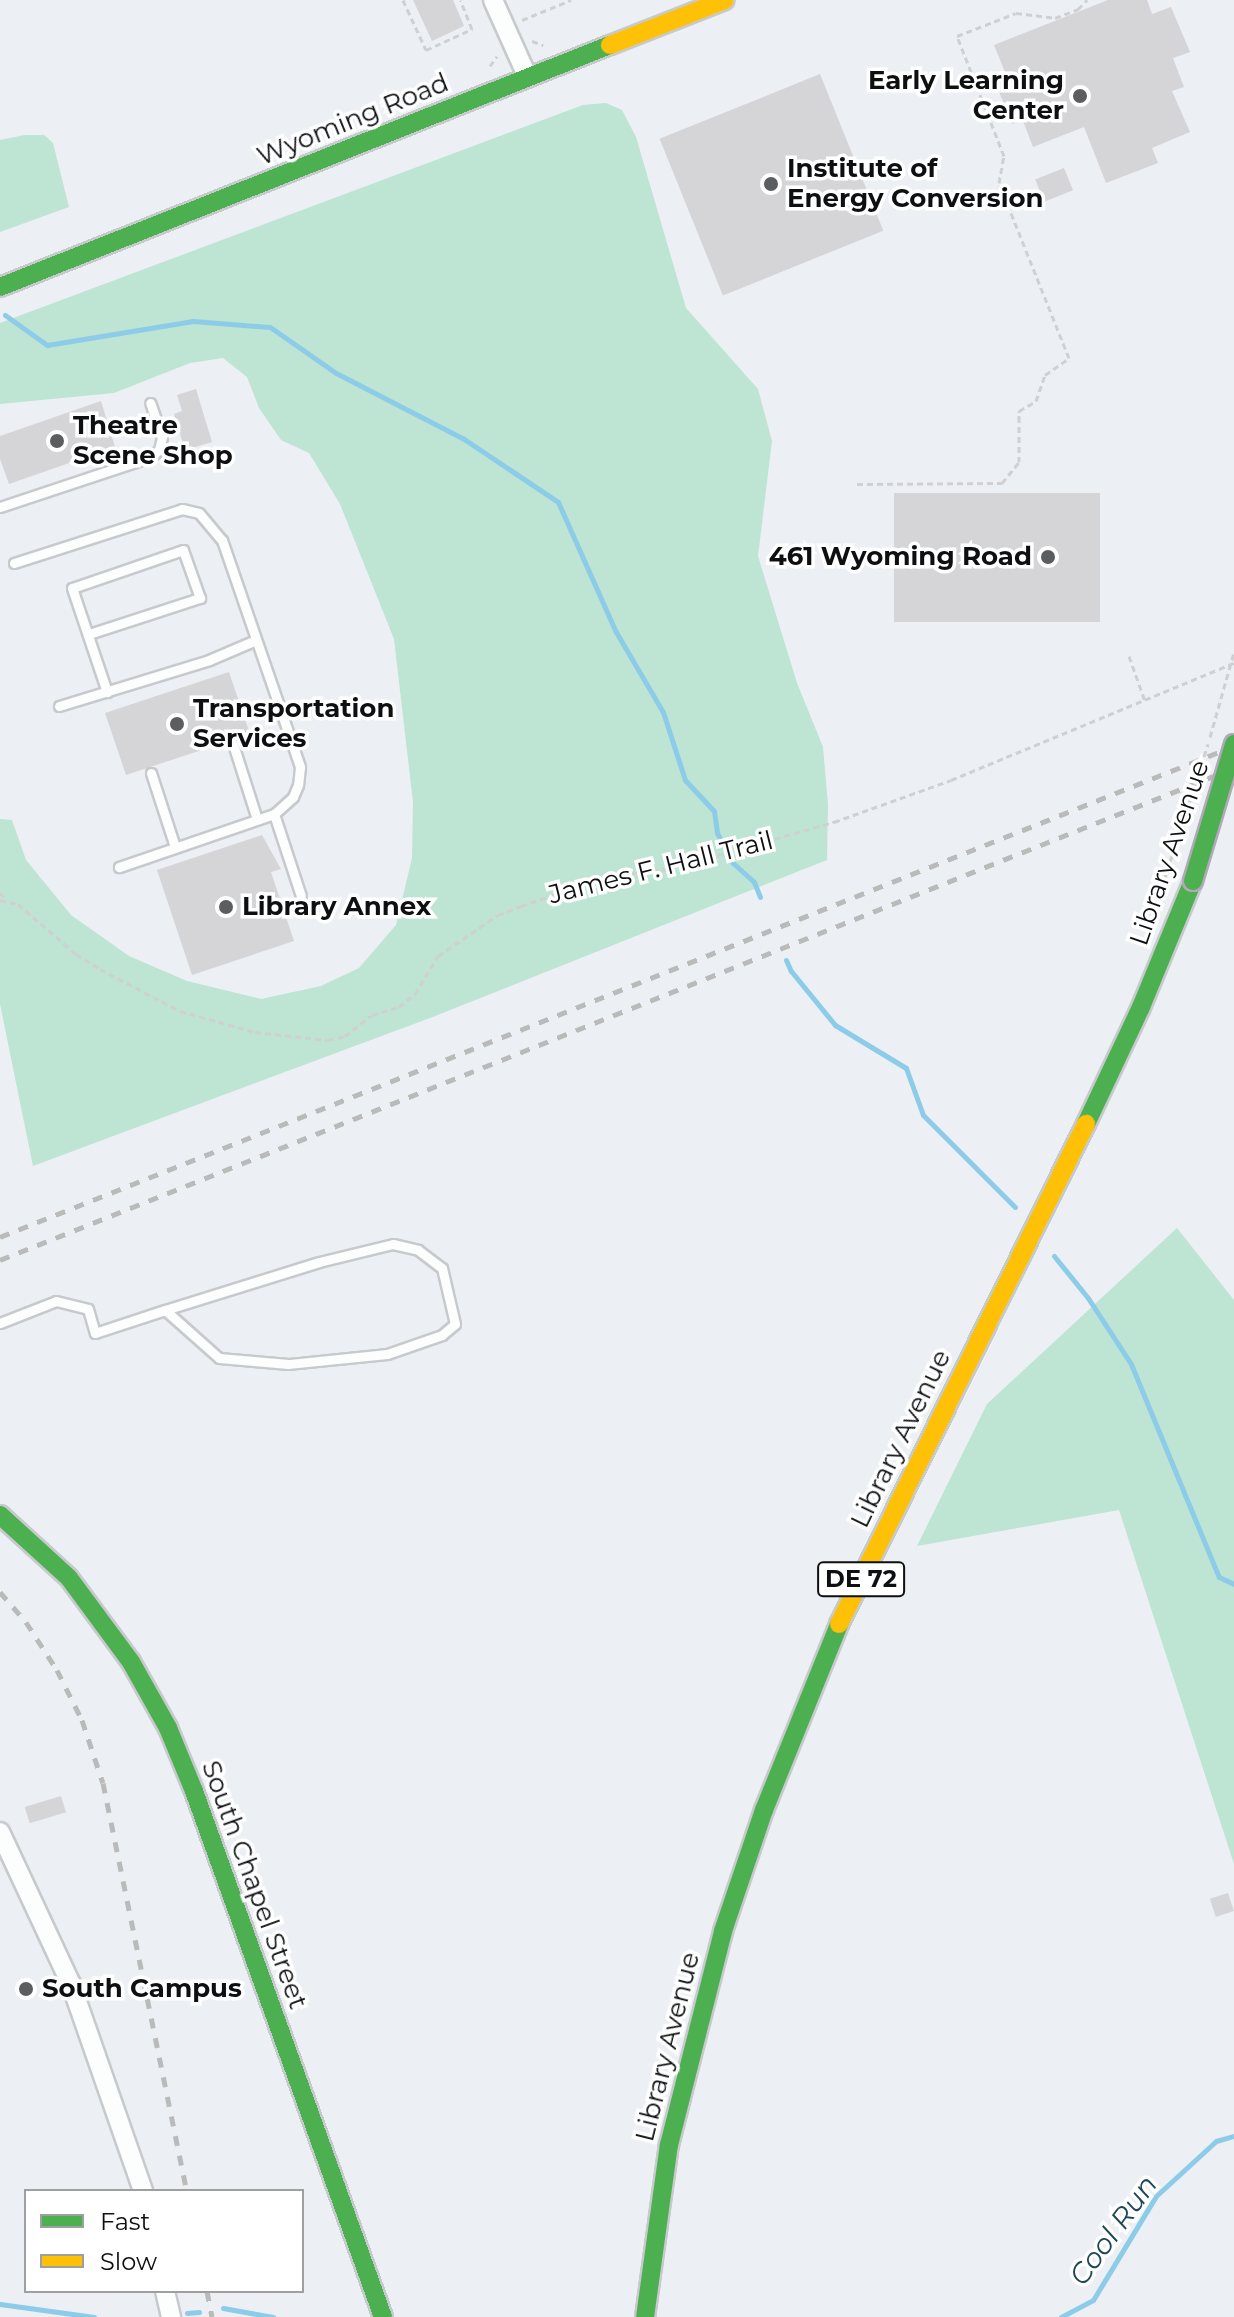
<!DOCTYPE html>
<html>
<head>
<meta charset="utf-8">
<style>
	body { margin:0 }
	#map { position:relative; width:1234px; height:2317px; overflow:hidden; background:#eceff3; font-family:Montserrat,sans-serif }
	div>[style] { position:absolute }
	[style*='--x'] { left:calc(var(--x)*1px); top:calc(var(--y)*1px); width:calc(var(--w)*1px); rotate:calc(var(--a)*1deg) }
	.green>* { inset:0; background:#bee4d3 }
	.stream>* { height:5px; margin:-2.5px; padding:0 2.5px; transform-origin:2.5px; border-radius:2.5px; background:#8ccce9 }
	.building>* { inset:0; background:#d5d4d7; transform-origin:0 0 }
	.path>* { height:3px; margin-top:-1.5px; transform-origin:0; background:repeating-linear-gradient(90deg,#d0d0d2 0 6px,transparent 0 10px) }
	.roads { filter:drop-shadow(2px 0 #c7cacc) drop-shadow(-2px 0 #c7cacc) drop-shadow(0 2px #c7cacc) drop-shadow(0 -2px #c7cacc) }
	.lane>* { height:9px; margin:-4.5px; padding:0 4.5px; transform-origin:4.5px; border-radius:4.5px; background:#fcfdfd }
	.street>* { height:18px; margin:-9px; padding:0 9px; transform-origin:9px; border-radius:9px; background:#fcfdfd }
	.fast>* { height:18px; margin:-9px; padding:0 9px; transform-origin:9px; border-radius:9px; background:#4caf50 }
	.slow>* { height:18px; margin:-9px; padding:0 9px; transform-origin:9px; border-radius:9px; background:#ffc107 }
	.rail>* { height:5px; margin-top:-2.5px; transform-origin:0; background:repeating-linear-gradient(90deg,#bababb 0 10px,transparent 0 20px) }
	.path-bridge>* { height:3px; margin-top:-1.5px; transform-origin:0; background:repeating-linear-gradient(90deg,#d0d0d2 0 6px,transparent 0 10px) }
	.bridges { filter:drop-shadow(2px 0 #b2a9b8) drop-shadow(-2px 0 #b2a9b8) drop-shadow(0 2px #b2a9b8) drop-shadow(0 -2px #b2a9b8) }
	.fast-bridge>* { height:18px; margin:-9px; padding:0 9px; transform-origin:9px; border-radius:9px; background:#4caf50 }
	.dots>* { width:22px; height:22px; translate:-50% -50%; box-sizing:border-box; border:4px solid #fff; border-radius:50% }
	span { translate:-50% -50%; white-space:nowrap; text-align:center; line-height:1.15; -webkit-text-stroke:7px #fff; paint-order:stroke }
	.shield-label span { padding:2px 6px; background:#fff; border:2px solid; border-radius:6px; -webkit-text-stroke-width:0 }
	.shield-label { font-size:24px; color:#0d0f11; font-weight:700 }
	.poi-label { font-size:26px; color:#0d0f11; font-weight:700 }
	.right { translate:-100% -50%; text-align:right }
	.left { translate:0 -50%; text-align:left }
	.street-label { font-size:26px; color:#0d0f11 }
	.water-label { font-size:28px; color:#1f4758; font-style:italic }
	.legend { position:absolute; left:24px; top:2189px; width:280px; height:104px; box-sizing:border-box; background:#fff; border:2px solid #9e9fa0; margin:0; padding:10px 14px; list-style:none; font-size:24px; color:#0d0f11 }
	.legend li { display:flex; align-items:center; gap:16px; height:40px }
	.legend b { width:40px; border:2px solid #9e9fa0 }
</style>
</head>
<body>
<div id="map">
	<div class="green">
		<div style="clip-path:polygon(606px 103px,622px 110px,636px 137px,686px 308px,758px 389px,772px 441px,758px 556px,797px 683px,823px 747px,828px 805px,827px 860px,430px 1018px,33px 1166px,0 1004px,0 819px,12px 820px,26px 860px,71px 915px,129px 956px,187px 981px,261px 999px,321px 986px,359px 968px,396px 925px,412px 858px,413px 802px,394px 639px,340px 504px,309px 453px,281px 440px,259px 408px,247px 377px,223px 358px,190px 363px,114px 393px,0 404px,0 323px,583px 105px)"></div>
		<div style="clip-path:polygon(25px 135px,44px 135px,53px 143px,69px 207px,0 232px,0 140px)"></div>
		<div style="clip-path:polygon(1177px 1228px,1234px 1300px,1234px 1864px,1119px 1510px,917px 1546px,987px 1404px)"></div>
	</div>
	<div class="stream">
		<div style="--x:5;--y:315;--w:52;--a:35.5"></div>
		<div style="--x:47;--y:345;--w:148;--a:-9.3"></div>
		<div style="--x:193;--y:321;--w:77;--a:4.5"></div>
		<div style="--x:270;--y:327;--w:80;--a:34.9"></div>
		<div style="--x:336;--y:373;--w:144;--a:27.3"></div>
		<div style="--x:464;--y:439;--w:113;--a:33.8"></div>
		<div style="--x:558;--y:502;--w:142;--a:66"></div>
		<div style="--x:616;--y:632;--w:93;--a:59.6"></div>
		<div style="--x:663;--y:712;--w:71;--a:72.1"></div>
		<div style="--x:685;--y:780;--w:42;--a:46.9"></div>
		<div style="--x:714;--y:811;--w:22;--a:82"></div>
		<div style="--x:717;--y:833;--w:34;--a:62"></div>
		<div style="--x:733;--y:863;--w:28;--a:42"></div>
		<div style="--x:754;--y:882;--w:16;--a:68"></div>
		<div style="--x:786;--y:960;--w:12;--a:66"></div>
		<div style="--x:791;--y:971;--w:70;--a:50.8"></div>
		<div style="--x:835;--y:1025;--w:83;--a:31.2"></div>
		<div style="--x:906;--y:1068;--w:50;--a:70.1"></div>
		<div style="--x:923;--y:1115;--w:130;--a:45"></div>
		<div style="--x:1054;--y:1256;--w:54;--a:51"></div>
		<div style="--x:1088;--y:1298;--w:79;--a:56.9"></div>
		<div style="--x:1131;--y:1364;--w:230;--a:67.6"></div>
		<div style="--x:1219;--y:1577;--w:17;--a:25"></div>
		<div style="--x:0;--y:2304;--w:95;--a:7.9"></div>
		<div style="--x:223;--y:2308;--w:51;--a:10.2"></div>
		<div style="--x:187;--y:2313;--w:12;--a:-5"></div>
		<div style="--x:1061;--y:2317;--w:36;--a:-28"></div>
		<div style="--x:1093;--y:2300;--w:122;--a:-58.8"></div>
		<div style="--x:1156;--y:2196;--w:81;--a:-42.5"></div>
		<div style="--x:1216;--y:2141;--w:19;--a:-16"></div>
	</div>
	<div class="building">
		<div style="clip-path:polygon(413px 0,453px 0,464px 26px,432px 41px)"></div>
		<div style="clip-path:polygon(1108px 0,1147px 0,1152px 14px,1171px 7px,1190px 52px,1173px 58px,1184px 87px,1172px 91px,1190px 132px,1152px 148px,1158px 163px,1106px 183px,1084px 127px,1033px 147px,1023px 121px,1012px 124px,993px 77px,1005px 72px,994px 45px)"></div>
		<div style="left:820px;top:74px;width:169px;height:173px;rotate:68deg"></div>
		<div style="left:1064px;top:168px;width:24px;height:31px;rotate:68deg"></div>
		<div style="clip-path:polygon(196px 389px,212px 442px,185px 450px,174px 414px,182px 411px,177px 395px)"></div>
		<div style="clip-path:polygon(101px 401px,115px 447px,9px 484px,0 459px,0 436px)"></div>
		<div style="left:894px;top:493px;width:206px;height:129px"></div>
		<div style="clip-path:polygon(229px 672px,250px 734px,230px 737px,226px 742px,126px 775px,105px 713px)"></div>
		<div style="clip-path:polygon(262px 835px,281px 869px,271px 872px,294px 941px,192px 975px,157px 870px)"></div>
		<div style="left:61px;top:1796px;width:17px;height:38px;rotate:73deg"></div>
		<div style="left:1228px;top:1893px;width:19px;height:19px;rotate:72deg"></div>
	</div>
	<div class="path">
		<div style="--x:403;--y:0;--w:55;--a:65.3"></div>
		<div style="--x:426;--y:50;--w:51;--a:-24.5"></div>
		<div style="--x:472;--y:29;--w:31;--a:-112"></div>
		<div style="--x:522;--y:20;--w:53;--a:-22.2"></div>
		<div style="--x:532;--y:41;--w:12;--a:20"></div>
		<div style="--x:490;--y:66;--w:12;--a:-55"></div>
		<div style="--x:857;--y:484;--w:145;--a:-0.4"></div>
		<div style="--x:1002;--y:483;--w:27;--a:-51"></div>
		<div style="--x:1019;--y:462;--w:51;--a:-90"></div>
		<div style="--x:1019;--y:411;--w:20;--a:-30"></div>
		<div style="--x:1036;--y:401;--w:28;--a:-71"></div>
		<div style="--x:1045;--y:375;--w:29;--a:-35"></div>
		<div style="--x:1069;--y:358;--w:188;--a:-111.8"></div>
		<div style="--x:999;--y:183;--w:27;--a:-80"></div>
		<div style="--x:1004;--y:156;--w:129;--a:-111.4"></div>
		<div style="--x:957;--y:36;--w:63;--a:-21.3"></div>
		<div style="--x:1016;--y:13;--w:39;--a:7"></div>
		<div style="--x:1055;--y:18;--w:25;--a:-21"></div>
		<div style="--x:1078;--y:9;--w:13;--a:-45"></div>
		<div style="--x:1129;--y:656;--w:48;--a:70.4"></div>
		<div style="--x:0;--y:893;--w:10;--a:45"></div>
		<div style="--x:0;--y:900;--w:18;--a:13"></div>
		<div style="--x:18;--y:904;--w:77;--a:40.8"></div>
		<div style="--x:76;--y:954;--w:28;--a:32"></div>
		<div style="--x:100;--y:969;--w:90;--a:27.7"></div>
		<div style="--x:180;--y:1011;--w:78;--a:15.6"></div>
		<div style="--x:255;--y:1032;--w:73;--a:6.3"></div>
		<div style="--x:328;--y:1040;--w:17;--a:-13"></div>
		<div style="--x:345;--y:1036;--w:34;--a:-38"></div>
		<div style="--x:372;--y:1015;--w:28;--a:-17"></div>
		<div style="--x:399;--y:1007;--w:21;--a:-39"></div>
		<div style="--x:415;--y:994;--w:44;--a:-58.8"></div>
		<div style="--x:438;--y:956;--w:73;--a:-34.3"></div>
		<div style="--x:498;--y:915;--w:25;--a:-21"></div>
		<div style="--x:521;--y:906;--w:96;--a:-18.8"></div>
		<div style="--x:612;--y:875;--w:57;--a:-6"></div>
		<div style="--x:669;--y:869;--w:172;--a:-15.9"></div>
		<div style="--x:834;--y:822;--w:124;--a:-19.7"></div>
		<div style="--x:951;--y:780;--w:306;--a:-22.5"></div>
		<div style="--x:1154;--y:910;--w:12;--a:-70"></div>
	</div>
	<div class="roads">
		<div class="lane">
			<div style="--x:0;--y:507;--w:158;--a:-18.4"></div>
			<div style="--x:150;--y:457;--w:11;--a:-38"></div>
			<div style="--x:159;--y:450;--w:13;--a:-77"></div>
			<div style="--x:162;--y:437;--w:36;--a:-109"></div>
			<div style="--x:14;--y:563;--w:176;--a:-17.8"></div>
			<div style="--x:182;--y:509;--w:17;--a:13"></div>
			<div style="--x:199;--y:513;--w:35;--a:50"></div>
			<div style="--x:222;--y:540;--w:240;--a:71"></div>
			<div style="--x:300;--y:767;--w:18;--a:96"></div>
			<div style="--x:298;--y:785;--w:13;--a:113"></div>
			<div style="--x:293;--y:797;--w:25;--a:138"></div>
			<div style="--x:274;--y:814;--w:164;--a:161.1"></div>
			<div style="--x:89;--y:634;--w:117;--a:-18"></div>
			<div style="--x:200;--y:598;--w:51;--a:-109.5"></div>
			<div style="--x:183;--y:550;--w:117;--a:161.1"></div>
			<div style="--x:72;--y:588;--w:110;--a:71.4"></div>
			<div style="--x:59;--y:706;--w:157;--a:-17"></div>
			<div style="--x:209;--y:660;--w:51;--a:-23.1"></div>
			<div style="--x:233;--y:744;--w:79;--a:72.3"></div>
			<div style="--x:151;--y:773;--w:78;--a:72"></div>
			<div style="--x:274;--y:814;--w:86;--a:71.8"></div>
			<div style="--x:0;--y:1323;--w:60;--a:-21.4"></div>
			<div style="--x:56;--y:1301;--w:33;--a:14"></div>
			<div style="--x:88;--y:1309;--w:25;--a:74"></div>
			<div style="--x:95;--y:1333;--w:74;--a:-18.2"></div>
			<div style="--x:165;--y:1310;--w:161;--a:-17.3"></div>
			<div style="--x:319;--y:1262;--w:76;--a:-13.7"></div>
			<div style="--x:393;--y:1244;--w:26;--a:13"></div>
			<div style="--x:418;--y:1250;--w:30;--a:37"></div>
			<div style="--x:442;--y:1268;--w:57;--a:76.9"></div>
			<div style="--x:455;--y:1324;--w:17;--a:140"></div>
			<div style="--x:442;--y:1335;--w:58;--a:160.9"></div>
			<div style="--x:387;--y:1354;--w:100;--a:174.2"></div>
			<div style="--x:288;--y:1364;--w:69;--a:-175"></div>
			<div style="--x:219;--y:1358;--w:72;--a:-138.4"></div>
		</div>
		<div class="street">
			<div style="--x:493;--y:0;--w:85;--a:65.8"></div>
			<div style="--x:0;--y:1832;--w:168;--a:65"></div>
			<div style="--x:71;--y:1984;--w:219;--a:70.8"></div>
			<div style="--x:165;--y:2291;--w:27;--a:77"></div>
		</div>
		<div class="fast">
			<div style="--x:0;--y:287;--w:656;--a:-21.64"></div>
			<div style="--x:1086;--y:1124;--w:129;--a:-64.8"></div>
			<div style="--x:1141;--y:1007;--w:136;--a:-67.6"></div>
			<div style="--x:0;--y:1515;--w:93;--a:42.4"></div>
			<div style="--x:69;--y:1578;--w:104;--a:53.6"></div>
			<div style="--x:131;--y:1662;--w:76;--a:60.7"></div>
			<div style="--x:168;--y:1728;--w:68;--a:67.6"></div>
			<div style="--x:194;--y:1791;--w:559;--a:70.24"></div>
			<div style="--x:645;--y:2317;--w:174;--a:-82.1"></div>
			<div style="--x:669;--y:2145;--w:221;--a:-75.8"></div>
			<div style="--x:723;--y:1931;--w:128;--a:-71.3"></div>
			<div style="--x:764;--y:1810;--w:201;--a:-68"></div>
		</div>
		<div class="slow">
			<div style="--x:610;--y:45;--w:123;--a:-21.4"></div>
			<div style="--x:839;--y:1624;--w:558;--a:-63.71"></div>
		</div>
	</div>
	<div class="rail">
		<div style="--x:0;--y:1237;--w:1328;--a:-21.7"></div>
		<div style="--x:0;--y:1260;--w:1328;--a:-21.74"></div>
		<div style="--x:0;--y:1592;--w:40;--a:49"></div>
		<div style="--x:26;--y:1622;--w:57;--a:57.1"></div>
		<div style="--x:57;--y:1670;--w:56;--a:63.4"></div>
		<div style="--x:82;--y:1720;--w:66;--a:71.6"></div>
		<div style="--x:103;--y:1783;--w:417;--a:78.4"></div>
		<div style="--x:207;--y:2291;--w:26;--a:79"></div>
	</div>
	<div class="path-bridge">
		<div style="--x:1210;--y:737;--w:88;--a:-74.2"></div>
		<div style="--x:1158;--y:899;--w:163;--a:-72.1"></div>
	</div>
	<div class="bridges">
		<div class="fast-bridge">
			<div style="--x:1193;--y:881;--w:143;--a:-73.3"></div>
		</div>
	</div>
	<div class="dots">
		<div style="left:1080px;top:96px;background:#5b5d60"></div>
		<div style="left:771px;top:184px;background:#5b5d60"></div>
		<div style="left:57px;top:441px;background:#5b5d60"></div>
		<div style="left:1048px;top:557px;background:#5b5d60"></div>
		<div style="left:177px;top:724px;background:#5b5d60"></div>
		<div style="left:226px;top:907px;background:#5b5d60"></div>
		<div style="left:26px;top:1989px;background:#5b5d60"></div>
	</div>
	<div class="shield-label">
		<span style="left:861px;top:1579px">DE 72</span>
	</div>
	<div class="poi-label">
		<span class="right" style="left:1064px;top:96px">Early Learning<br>Center</span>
		<span class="left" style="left:787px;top:184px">Institute of<br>Energy Conversion</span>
		<span class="left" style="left:73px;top:441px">Theatre<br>Scene Shop</span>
		<span class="right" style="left:1032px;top:557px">461 Wyoming Road</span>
		<span class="left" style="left:193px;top:724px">Transportation<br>Services</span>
		<span class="left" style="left:242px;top:907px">Library Annex</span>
		<span class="left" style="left:42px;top:1989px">South Campus</span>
	</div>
	<div class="street-label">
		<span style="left:353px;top:120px;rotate:-22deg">Wyoming Road</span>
		<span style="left:1170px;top:853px;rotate:-71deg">Library Avenue</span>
		<span style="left:661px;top:868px;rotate:-14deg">James F. Hall Trail</span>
		<span style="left:901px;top:1439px;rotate:-64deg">Library Avenue</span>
		<span style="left:254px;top:1885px;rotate:70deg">South Chapel Street</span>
		<span style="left:668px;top:2047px;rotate:-76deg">Library Avenue</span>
	</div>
	<div class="water-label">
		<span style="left:1113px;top:2230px;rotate:-54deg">Cool Run</span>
	</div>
	<ul class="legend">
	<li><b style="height:10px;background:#4caf50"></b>Fast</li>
	<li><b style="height:10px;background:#ffc107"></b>Slow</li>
	</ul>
</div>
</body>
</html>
